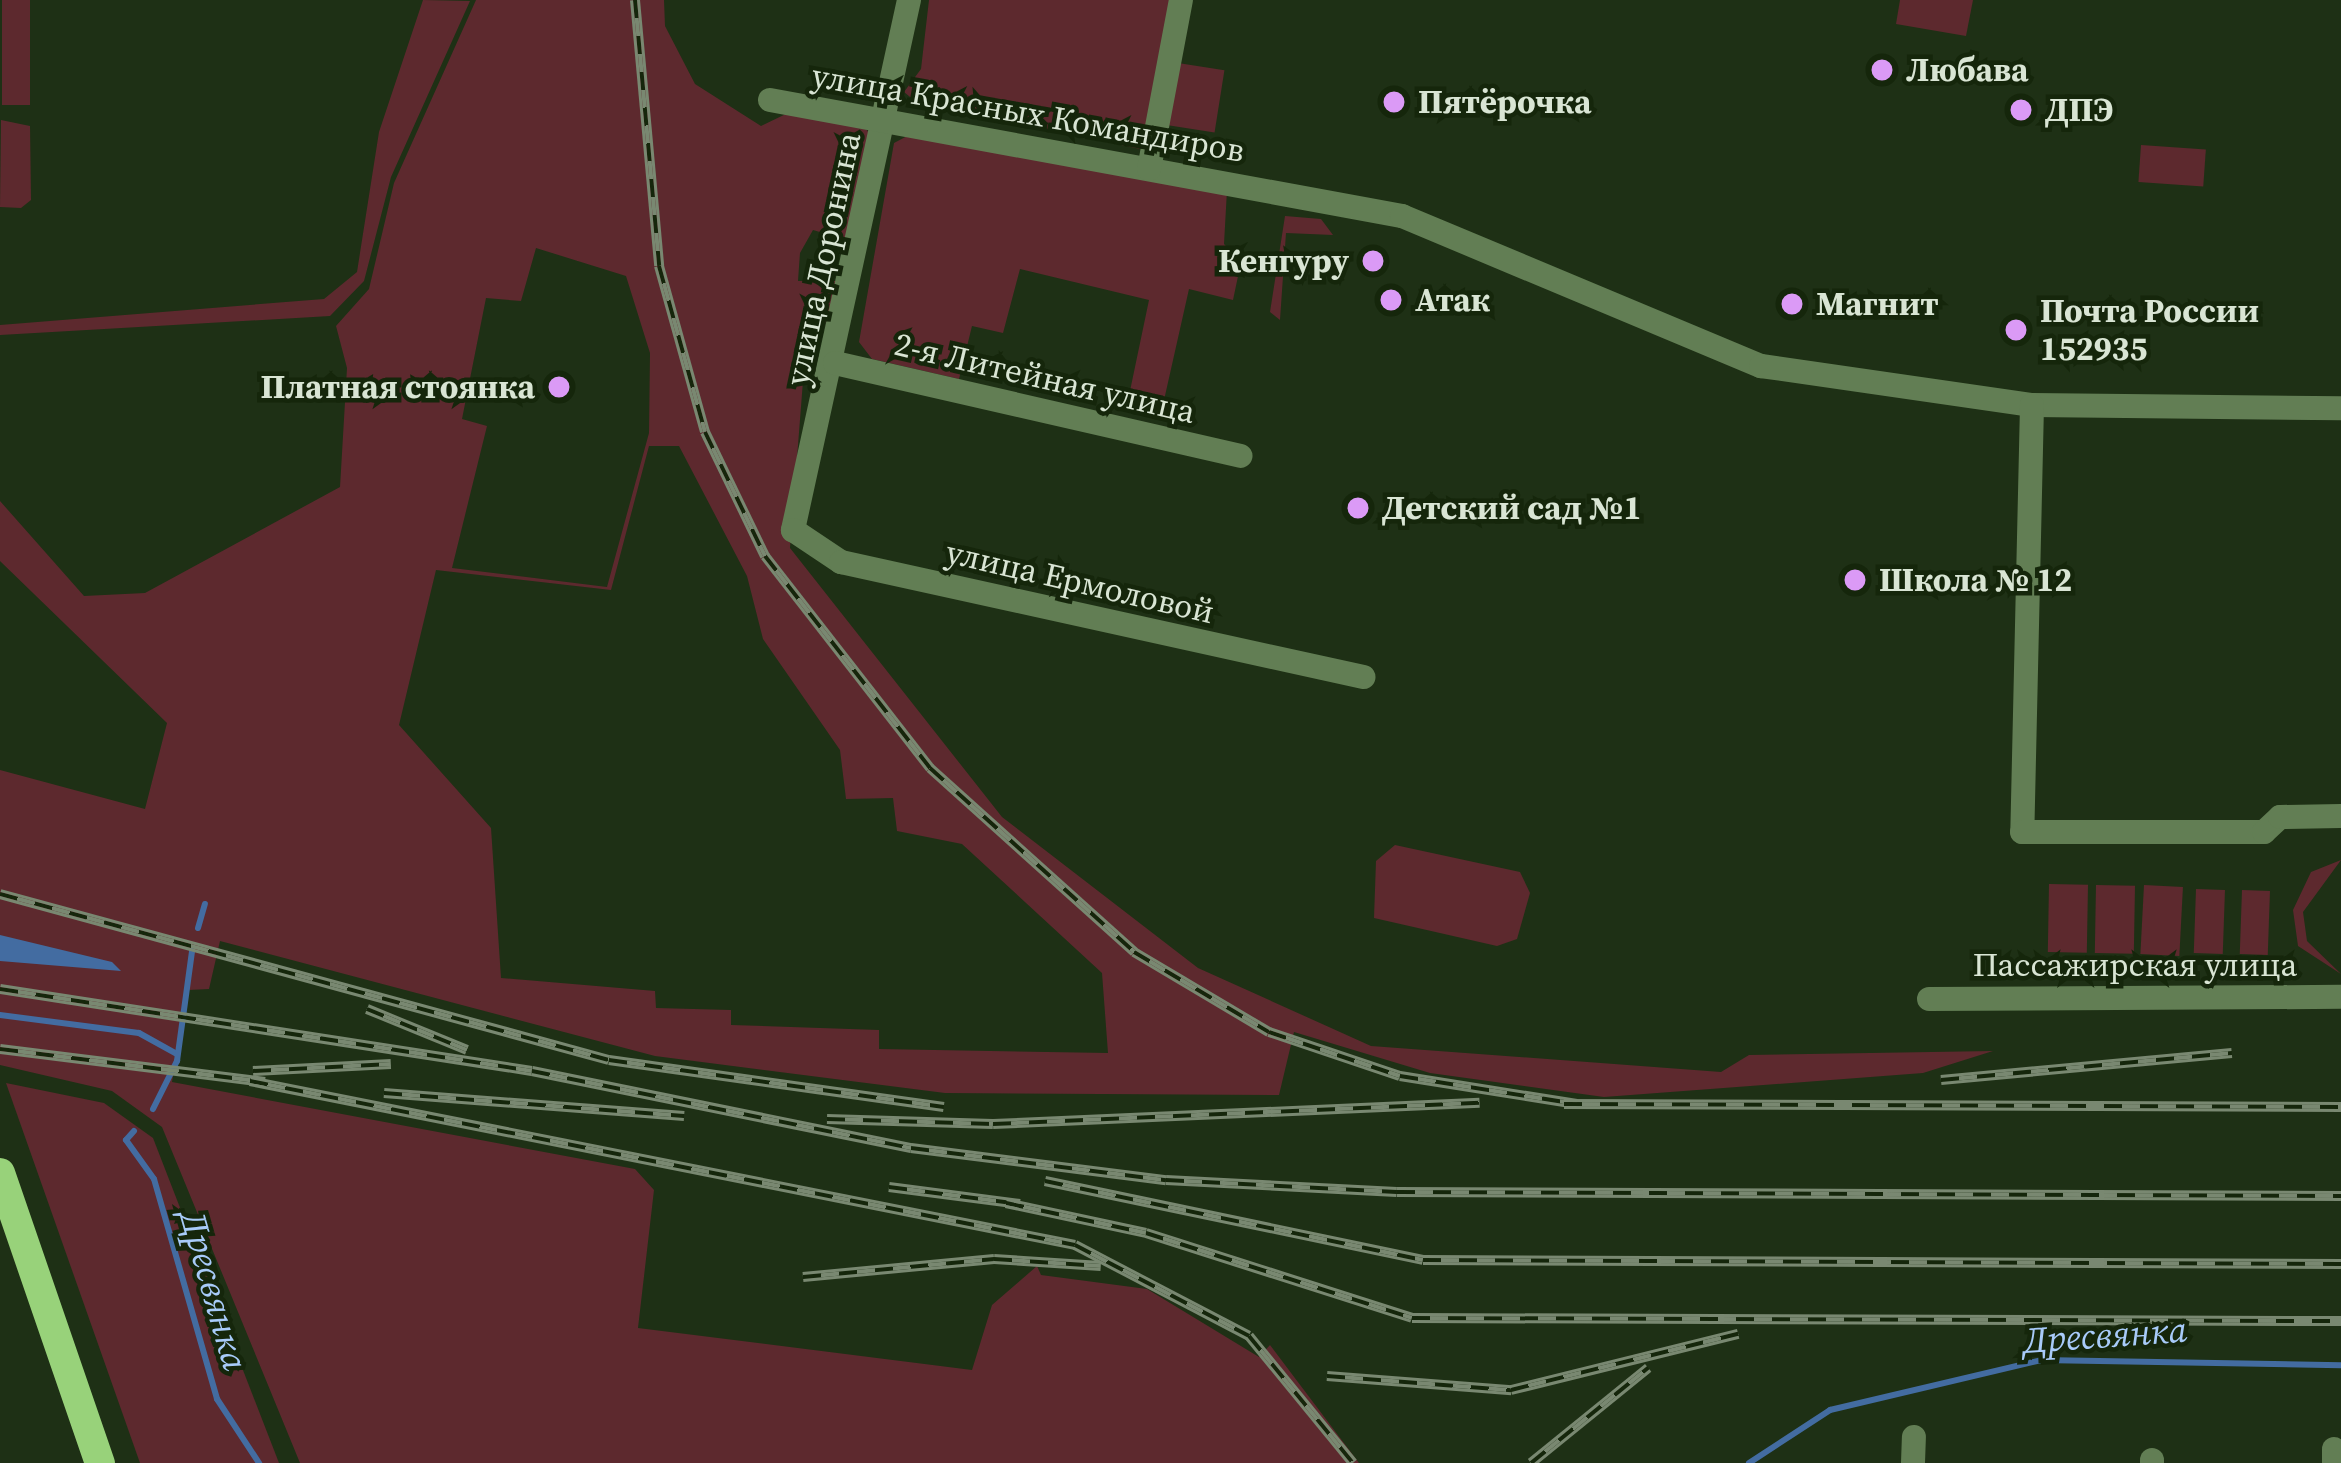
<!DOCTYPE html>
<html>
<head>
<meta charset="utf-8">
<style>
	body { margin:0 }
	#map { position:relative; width:2341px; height:1463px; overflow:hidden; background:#1e3015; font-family:"Source Serif 4",serif }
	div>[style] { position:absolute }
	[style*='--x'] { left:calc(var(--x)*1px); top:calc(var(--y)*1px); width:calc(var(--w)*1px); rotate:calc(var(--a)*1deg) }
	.green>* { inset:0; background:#5d292e; transform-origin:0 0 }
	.water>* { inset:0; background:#436ca1 }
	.stream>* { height:6px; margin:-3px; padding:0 3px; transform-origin:3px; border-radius:3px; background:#436ca1 }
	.minor>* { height:24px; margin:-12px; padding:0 12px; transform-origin:12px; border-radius:12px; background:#627e54 }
	.major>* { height:30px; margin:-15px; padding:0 15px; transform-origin:15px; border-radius:15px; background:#98d27a }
	.rail>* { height:10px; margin-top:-5px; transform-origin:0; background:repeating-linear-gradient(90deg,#15260b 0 18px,#798871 0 36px); box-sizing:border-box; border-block:3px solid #798871 }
	.dots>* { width:33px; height:33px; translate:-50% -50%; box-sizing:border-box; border:6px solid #15260b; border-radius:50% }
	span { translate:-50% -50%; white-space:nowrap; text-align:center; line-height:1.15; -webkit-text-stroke:9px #15260b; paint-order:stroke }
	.poi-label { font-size:33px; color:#d9e5d4; font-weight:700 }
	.left { translate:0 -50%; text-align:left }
	.right { translate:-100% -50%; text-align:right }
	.street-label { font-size:33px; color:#d9e5d4 }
	.water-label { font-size:36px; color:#a8cbf9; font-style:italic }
</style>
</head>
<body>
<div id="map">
	<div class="green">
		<div style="left:2px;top:0;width:28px;height:105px"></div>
		<div style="clip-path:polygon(423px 0,470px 1px,391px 177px,364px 281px,330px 316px,0 335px,0 325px,324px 299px,357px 272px,379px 132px)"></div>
		<div style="clip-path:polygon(evenodd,476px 0,664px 0,665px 26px,695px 84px,761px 126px,790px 112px,864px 126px,873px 139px,847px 240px,813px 230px,800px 253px,798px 281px,841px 281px,803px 381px,790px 548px,1002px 817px,1198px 968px,1371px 1046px,1721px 1072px,1749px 1055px,1993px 1051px,1923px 1073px,1604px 1097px,1430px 1073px,1294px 1032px,1279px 1095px,945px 1093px,655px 1056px,220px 941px,209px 989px,188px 990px,172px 1082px,635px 1169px,654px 1190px,638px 1328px,972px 1370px,992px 1305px,1037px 1266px,1041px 1275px,1147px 1289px,1259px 1357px,1270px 1345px,1359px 1463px,300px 1463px,162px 1127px,112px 1091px,0 1065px,0 770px,145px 809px,167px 723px,0 561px,0 501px,84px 596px,145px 593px,340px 487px,347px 368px,336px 326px,369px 289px,394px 183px,476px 0,536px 248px,626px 276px,650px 353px,649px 433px,607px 587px,452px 568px,487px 426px,462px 419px,486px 298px,521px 301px,536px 248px,476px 0,649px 446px,679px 446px,747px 576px,763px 639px,840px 750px,846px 799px,893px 798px,897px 831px,962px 844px,1102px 973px,1108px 1053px,879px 1049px,879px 1030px,731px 1025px,731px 1010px,656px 1008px,655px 991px,501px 978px,491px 828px,399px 725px,436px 570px,611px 590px,649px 446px)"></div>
		<div style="clip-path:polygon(929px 0,1175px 0,1145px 150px,915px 101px,904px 92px,921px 69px)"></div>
		<div style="clip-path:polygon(1900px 0,1973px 0,1966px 36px,1896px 24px)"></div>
		<div style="left:1178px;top:63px;width:47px;height:63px;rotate:9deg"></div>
		<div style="clip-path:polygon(1px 120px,30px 126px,31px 200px,21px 208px,0 207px)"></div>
		<div style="clip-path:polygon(911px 134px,1227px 190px,1224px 244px,1241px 262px,1233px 300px,1189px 289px,1160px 418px,1126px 410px,1149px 300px,1020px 269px,1003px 333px,972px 326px,959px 379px,872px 359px,859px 342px,894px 143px)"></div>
		<div style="left:2141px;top:145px;width:65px;height:37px;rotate:4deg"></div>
		<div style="clip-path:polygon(1285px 216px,1321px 219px,1333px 235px,1286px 233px,1280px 320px,1270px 312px)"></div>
		<div style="clip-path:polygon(1395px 845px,1520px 872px,1530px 893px,1517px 939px,1497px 946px,1374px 918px,1376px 861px)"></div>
		<div style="clip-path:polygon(2341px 860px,2303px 912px,2307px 941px,2341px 974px,2298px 946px,2293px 910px,2311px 872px)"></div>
		<div style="left:2049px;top:884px;width:39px;height:68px;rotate:1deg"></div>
		<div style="left:2096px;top:885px;width:39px;height:68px;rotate:1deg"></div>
		<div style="left:2144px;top:885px;width:39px;height:69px;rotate:3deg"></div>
		<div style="left:2196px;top:889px;width:29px;height:64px;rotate:2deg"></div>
		<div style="left:2242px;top:890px;width:28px;height:64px;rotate:2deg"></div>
		<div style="clip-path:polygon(6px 1083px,104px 1103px,153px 1138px,279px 1463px,140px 1463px)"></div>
	</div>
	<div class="water">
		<div style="clip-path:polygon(0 935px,112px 962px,121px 971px,0 961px)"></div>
	</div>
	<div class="stream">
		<div style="--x:198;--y:928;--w:25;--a:-74"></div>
		<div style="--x:0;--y:1015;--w:140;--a:7.4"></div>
		<div style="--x:139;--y:1033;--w:43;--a:28.9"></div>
		<div style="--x:153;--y:1109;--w:54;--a:-63.4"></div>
		<div style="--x:177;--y:1061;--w:111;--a:-82.2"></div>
		<div style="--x:134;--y:1131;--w:12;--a:132"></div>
		<div style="--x:126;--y:1140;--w:48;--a:54.3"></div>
		<div style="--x:154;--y:1179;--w:229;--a:74"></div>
		<div style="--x:217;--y:1399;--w:77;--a:56.7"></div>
		<div style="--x:1749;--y:1463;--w:97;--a:-33.2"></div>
		<div style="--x:1830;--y:1410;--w:217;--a:-13.3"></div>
		<div style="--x:2041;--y:1360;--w:300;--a:1"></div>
	</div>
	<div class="minor">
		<div style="--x:909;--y:0;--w:543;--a:102.35"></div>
		<div style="--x:793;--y:530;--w:58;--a:33.7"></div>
		<div style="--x:841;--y:562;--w:535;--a:12.42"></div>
		<div style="--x:770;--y:100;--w:643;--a:10.4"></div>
		<div style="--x:1402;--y:216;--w:389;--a:22.7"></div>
		<div style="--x:1761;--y:366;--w:274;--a:8.2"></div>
		<div style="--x:2032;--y:405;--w:309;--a:0.6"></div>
		<div style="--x:1149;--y:169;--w:172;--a:-79.3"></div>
		<div style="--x:835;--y:363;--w:416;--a:12.9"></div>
		<div style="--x:2032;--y:405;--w:427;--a:91.3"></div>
		<div style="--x:2022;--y:832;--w:242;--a:0"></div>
		<div style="--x:2264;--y:832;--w:22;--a:-43"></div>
		<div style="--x:2280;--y:817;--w:61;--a:-0.9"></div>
		<div style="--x:1929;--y:999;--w:412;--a:-0.3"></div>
		<div style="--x:1913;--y:1463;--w:26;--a:-88"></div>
		<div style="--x:2152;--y:1463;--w:3;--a:-90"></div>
		<div style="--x:2334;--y:1463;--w:14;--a:-90"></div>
	</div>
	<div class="major">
		<div style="--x:0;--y:1173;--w:307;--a:71"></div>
	</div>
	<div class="rail">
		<div style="--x:635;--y:0;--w:267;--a:84.8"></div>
		<div style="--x:659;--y:266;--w:172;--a:74.5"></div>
		<div style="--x:705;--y:432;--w:138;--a:64.2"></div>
		<div style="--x:765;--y:556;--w:269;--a:52.1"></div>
		<div style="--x:930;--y:768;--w:275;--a:42"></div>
		<div style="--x:1134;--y:952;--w:157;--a:30.7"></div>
		<div style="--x:1269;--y:1032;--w:138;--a:18.6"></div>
		<div style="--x:1400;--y:1076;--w:179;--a:9"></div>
		<div style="--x:0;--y:894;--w:631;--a:15.25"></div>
		<div style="--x:609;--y:1060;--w:338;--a:8"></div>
		<div style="--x:0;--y:989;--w:538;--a:8.76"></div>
		<div style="--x:532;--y:1071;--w:387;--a:11.5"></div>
		<div style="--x:911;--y:1148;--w:257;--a:7.2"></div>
		<div style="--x:1166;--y:1180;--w:231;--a:3"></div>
		<div style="--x:1397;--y:1192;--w:944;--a:0.24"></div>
		<div style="--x:367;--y:1009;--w:108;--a:22.3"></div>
		<div style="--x:0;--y:1049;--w:267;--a:7.1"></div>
		<div style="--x:253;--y:1071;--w:138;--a:-2.9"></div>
		<div style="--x:1941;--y:1080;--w:292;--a:-5.3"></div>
		<div style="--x:250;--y:1081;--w:841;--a:11.24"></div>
		<div style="--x:1075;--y:1245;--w:196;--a:27.6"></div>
		<div style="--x:1249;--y:1336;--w:164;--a:50.7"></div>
		<div style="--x:384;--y:1093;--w:301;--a:4.4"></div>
		<div style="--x:1564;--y:1104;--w:777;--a:0.22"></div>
		<div style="--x:827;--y:1119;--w:166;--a:1.7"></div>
		<div style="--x:993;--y:1124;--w:487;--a:-2.5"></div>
		<div style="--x:1045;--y:1181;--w:386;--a:11.8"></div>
		<div style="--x:1423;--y:1260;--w:918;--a:0.25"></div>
		<div style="--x:889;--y:1187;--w:132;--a:7.4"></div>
		<div style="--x:1006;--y:1203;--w:143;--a:12.1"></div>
		<div style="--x:1146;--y:1233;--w:279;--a:17.7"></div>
		<div style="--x:1412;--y:1318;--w:929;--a:0.19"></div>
		<div style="--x:803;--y:1277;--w:192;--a:-5.4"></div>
		<div style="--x:994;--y:1259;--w:107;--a:3.7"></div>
		<div style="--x:1327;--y:1376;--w:185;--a:4.4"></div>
		<div style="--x:1511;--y:1390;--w:234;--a:-13.9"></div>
		<div style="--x:1531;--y:1463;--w:151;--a:-39.1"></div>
	</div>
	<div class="dots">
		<div style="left:1882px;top:70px;background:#db9af6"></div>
		<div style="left:1394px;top:102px;background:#db9af6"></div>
		<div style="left:2021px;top:110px;background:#db9af6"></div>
		<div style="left:1373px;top:261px;background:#db9af6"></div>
		<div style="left:1391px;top:300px;background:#db9af6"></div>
		<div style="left:1792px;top:304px;background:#db9af6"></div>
		<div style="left:2016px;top:330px;background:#db9af6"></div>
		<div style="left:559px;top:387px;background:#db9af6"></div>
		<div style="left:1358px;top:508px;background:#db9af6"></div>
		<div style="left:1855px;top:580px;background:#db9af6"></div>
	</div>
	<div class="poi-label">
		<span class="left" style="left:1906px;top:70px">Любава</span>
		<span class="left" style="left:1418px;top:102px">Пятёрочка</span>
		<span class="left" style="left:2045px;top:110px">ДПЭ</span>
		<span class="right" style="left:1349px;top:261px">Кенгуру</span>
		<span class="left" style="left:1415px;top:300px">Атак</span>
		<span class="left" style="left:1816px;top:304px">Магнит</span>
		<span class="left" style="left:2040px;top:330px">Почта России<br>152935</span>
		<span class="right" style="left:535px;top:387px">Платная стоянка</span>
		<span class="left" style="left:1382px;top:508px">Детский сад №1</span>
		<span class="left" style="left:1879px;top:580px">Школа № 12</span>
	</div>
	<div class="street-label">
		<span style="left:1028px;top:113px;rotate:10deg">улица Красных Командиров</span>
		<span style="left:823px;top:259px;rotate:-78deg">улица Доронина</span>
		<span style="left:1045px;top:378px;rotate:13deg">2-я Литейная улица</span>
		<span style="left:1080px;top:582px;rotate:13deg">улица Ермоловой</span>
		<span style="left:2135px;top:965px">Пассажирская улица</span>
	</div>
	<div class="water-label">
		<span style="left:214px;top:1290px;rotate:74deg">Дресвянка</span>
		<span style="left:2105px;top:1335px;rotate:-4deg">Дресвянка</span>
	</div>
</div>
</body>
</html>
